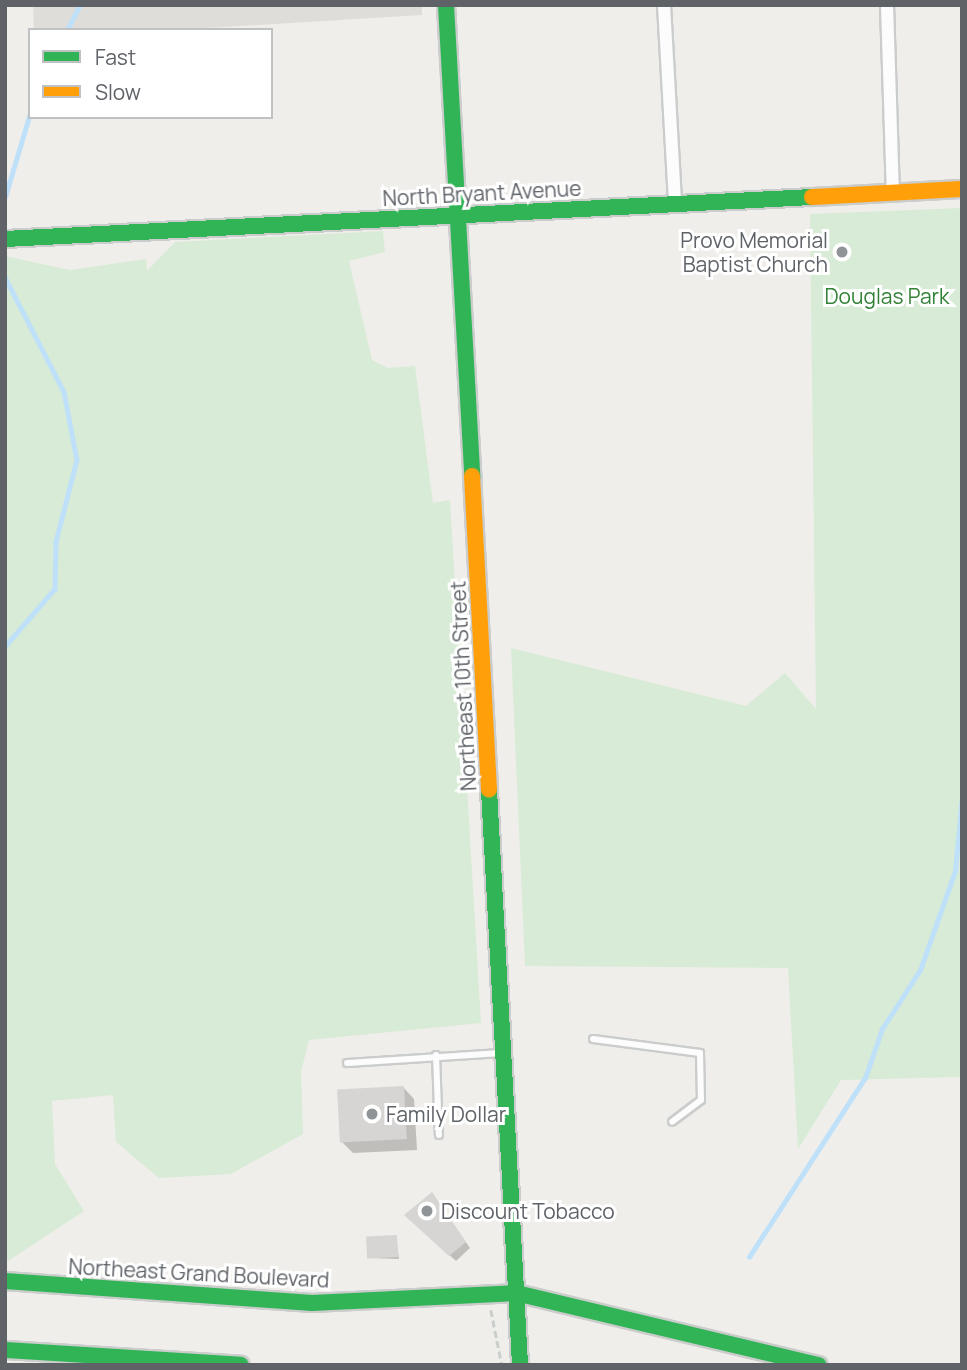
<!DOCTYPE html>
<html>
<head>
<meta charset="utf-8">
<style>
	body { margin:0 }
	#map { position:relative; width:967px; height:1370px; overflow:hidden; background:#efeeea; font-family:Manrope,sans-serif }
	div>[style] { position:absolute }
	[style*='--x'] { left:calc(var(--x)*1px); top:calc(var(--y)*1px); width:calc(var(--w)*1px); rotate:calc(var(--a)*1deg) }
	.industrial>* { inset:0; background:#dfddda }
	.green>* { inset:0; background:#d8ebd6 }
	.shadow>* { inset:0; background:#0003 }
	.stream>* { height:4.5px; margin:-2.25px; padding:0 2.25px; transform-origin:2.25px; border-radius:2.25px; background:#bfe0f9 }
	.building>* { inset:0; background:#d6d5d3; transform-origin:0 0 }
	.path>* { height:2.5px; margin-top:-1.25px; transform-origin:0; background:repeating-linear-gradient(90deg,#cacfcc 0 7px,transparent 0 10.5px) }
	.roads { filter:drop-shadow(2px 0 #cbcccc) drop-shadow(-2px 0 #cbcccc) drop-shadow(0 2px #cbcccc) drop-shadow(0 -2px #cbcccc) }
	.lane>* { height:6px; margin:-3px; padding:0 3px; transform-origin:3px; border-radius:3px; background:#fdfcfc }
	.street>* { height:12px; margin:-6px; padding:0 6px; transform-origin:6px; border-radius:6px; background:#fdfcfc }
	.fast>* { height:16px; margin:-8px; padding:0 8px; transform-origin:8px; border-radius:8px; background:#30b455 }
	.slow>* { height:16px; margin:-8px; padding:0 8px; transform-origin:8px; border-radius:8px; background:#ff9f0a }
	.dots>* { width:19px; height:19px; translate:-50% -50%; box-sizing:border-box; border:4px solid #fff; border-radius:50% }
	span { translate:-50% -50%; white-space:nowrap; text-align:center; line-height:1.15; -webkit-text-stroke:6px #fff; paint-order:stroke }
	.street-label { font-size:21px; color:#5f6368 }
	.poi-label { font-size:21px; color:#5f6368 }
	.right { translate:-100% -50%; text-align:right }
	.left { translate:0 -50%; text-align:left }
	.park-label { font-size:21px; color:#348238 }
	.frame { position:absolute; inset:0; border:7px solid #5f6368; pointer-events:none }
	.legend { position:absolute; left:28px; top:28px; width:245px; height:91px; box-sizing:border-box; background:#fff; border:2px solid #bfc1c3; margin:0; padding:9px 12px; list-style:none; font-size:21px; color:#5f6368 }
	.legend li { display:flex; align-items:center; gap:14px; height:35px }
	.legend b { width:35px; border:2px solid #bfc1c3 }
</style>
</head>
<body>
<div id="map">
	<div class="industrial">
		<div style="clip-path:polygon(33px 5px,422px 5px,422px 15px,175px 30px,34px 30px)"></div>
	</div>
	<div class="green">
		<div style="clip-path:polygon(962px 208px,962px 1077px,841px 1080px,798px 1149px,788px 968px,525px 966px,511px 648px,746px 706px,785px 673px,816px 709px,810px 214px)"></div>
		<div style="clip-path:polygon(383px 231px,385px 252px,349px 261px,372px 360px,388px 368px,415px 366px,433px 503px,450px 500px,481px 1023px,309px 1040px,301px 1072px,303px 1134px,231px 1174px,159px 1178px,116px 1142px,113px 1095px,52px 1101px,55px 1164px,84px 1211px,5px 1263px,5px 256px,70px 270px,146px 259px,147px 271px,175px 242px)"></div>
	</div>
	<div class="shadow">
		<div style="clip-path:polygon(403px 1087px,414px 1099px,417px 1150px,353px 1153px,342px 1142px)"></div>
		<div style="clip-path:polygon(432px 1194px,470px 1248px,456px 1261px,407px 1216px)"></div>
		<div style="clip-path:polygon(396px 1236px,399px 1259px,369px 1258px)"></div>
	</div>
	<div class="stream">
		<div style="--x:67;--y:30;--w:28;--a:-63"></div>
		<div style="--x:5;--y:197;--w:88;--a:-73.4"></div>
		<div style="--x:5;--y:277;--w:129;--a:62.8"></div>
		<div style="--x:64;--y:392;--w:69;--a:79.2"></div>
		<div style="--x:77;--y:460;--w:85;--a:104.4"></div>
		<div style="--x:56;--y:542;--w:47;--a:91.2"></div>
		<div style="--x:55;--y:589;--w:77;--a:130.8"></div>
		<div style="--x:749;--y:1257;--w:213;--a:-57.1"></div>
		<div style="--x:865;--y:1078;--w:52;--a:-70.9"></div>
		<div style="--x:882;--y:1029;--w:70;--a:-57.2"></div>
		<div style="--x:920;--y:970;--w:105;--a:-70.5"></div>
		<div style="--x:955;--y:871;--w:75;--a:-84.7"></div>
	</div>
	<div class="building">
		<div style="left:404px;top:1086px;width:53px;height:67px;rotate:87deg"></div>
		<div style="clip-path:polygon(432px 1192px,466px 1242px,449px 1256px,404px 1215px)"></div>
		<div style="left:397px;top:1235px;width:22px;height:31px;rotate:87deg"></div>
	</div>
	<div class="path">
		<div style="--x:491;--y:1310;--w:56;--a:78.7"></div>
	</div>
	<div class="roads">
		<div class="lane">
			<div style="--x:593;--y:1039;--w:108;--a:7.5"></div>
			<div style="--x:700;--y:1053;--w:47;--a:88.8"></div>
			<div style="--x:701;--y:1100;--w:36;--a:143"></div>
			<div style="--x:436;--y:1055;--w:80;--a:87.9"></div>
			<div style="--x:347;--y:1063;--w:155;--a:-3.7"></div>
		</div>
		<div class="street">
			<div style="--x:664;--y:5;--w:198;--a:86.8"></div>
			<div style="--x:887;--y:5;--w:187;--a:88.2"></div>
		</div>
		<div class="fast">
			<div style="--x:446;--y:5;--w:472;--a:86.8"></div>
			<div style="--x:5;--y:239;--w:808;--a:-2.98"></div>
			<div style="--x:489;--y:790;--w:576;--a:86.91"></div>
			<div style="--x:5;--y:1281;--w:308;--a:4.1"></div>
			<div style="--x:312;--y:1303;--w:204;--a:-2.8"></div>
			<div style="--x:516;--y:1293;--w:311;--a:13.4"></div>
			<div style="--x:5;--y:1350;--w:236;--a:3.6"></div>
		</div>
		<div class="slow">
			<div style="--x:812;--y:197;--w:150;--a:-3.1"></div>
			<div style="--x:472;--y:476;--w:314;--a:86.9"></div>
		</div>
	</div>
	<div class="dots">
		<div style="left:842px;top:252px;background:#919496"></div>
		<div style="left:372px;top:1114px;background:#919496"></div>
		<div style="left:427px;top:1211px;background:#919496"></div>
	</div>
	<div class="street-label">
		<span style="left:482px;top:193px;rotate:-3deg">North Bryant Avenue</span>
		<span style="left:463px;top:686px;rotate:-93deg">Northeast 10th Street</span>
		<span style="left:199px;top:1273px;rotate:3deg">Northeast Grand Boulevard</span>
	</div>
	<div class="poi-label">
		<span class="right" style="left:828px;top:252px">Provo Memorial<br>Baptist Church</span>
		<span class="left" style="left:386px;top:1114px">Family Dollar</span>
		<span class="left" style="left:441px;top:1211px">Discount Tobacco</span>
	</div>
	<div class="park-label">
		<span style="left:887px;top:296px">Douglas Park</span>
	</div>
	<div class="frame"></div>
	<ul class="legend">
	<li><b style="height:9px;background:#30b455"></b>Fast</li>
	<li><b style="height:9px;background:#ff9f0a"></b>Slow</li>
	</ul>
</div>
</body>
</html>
